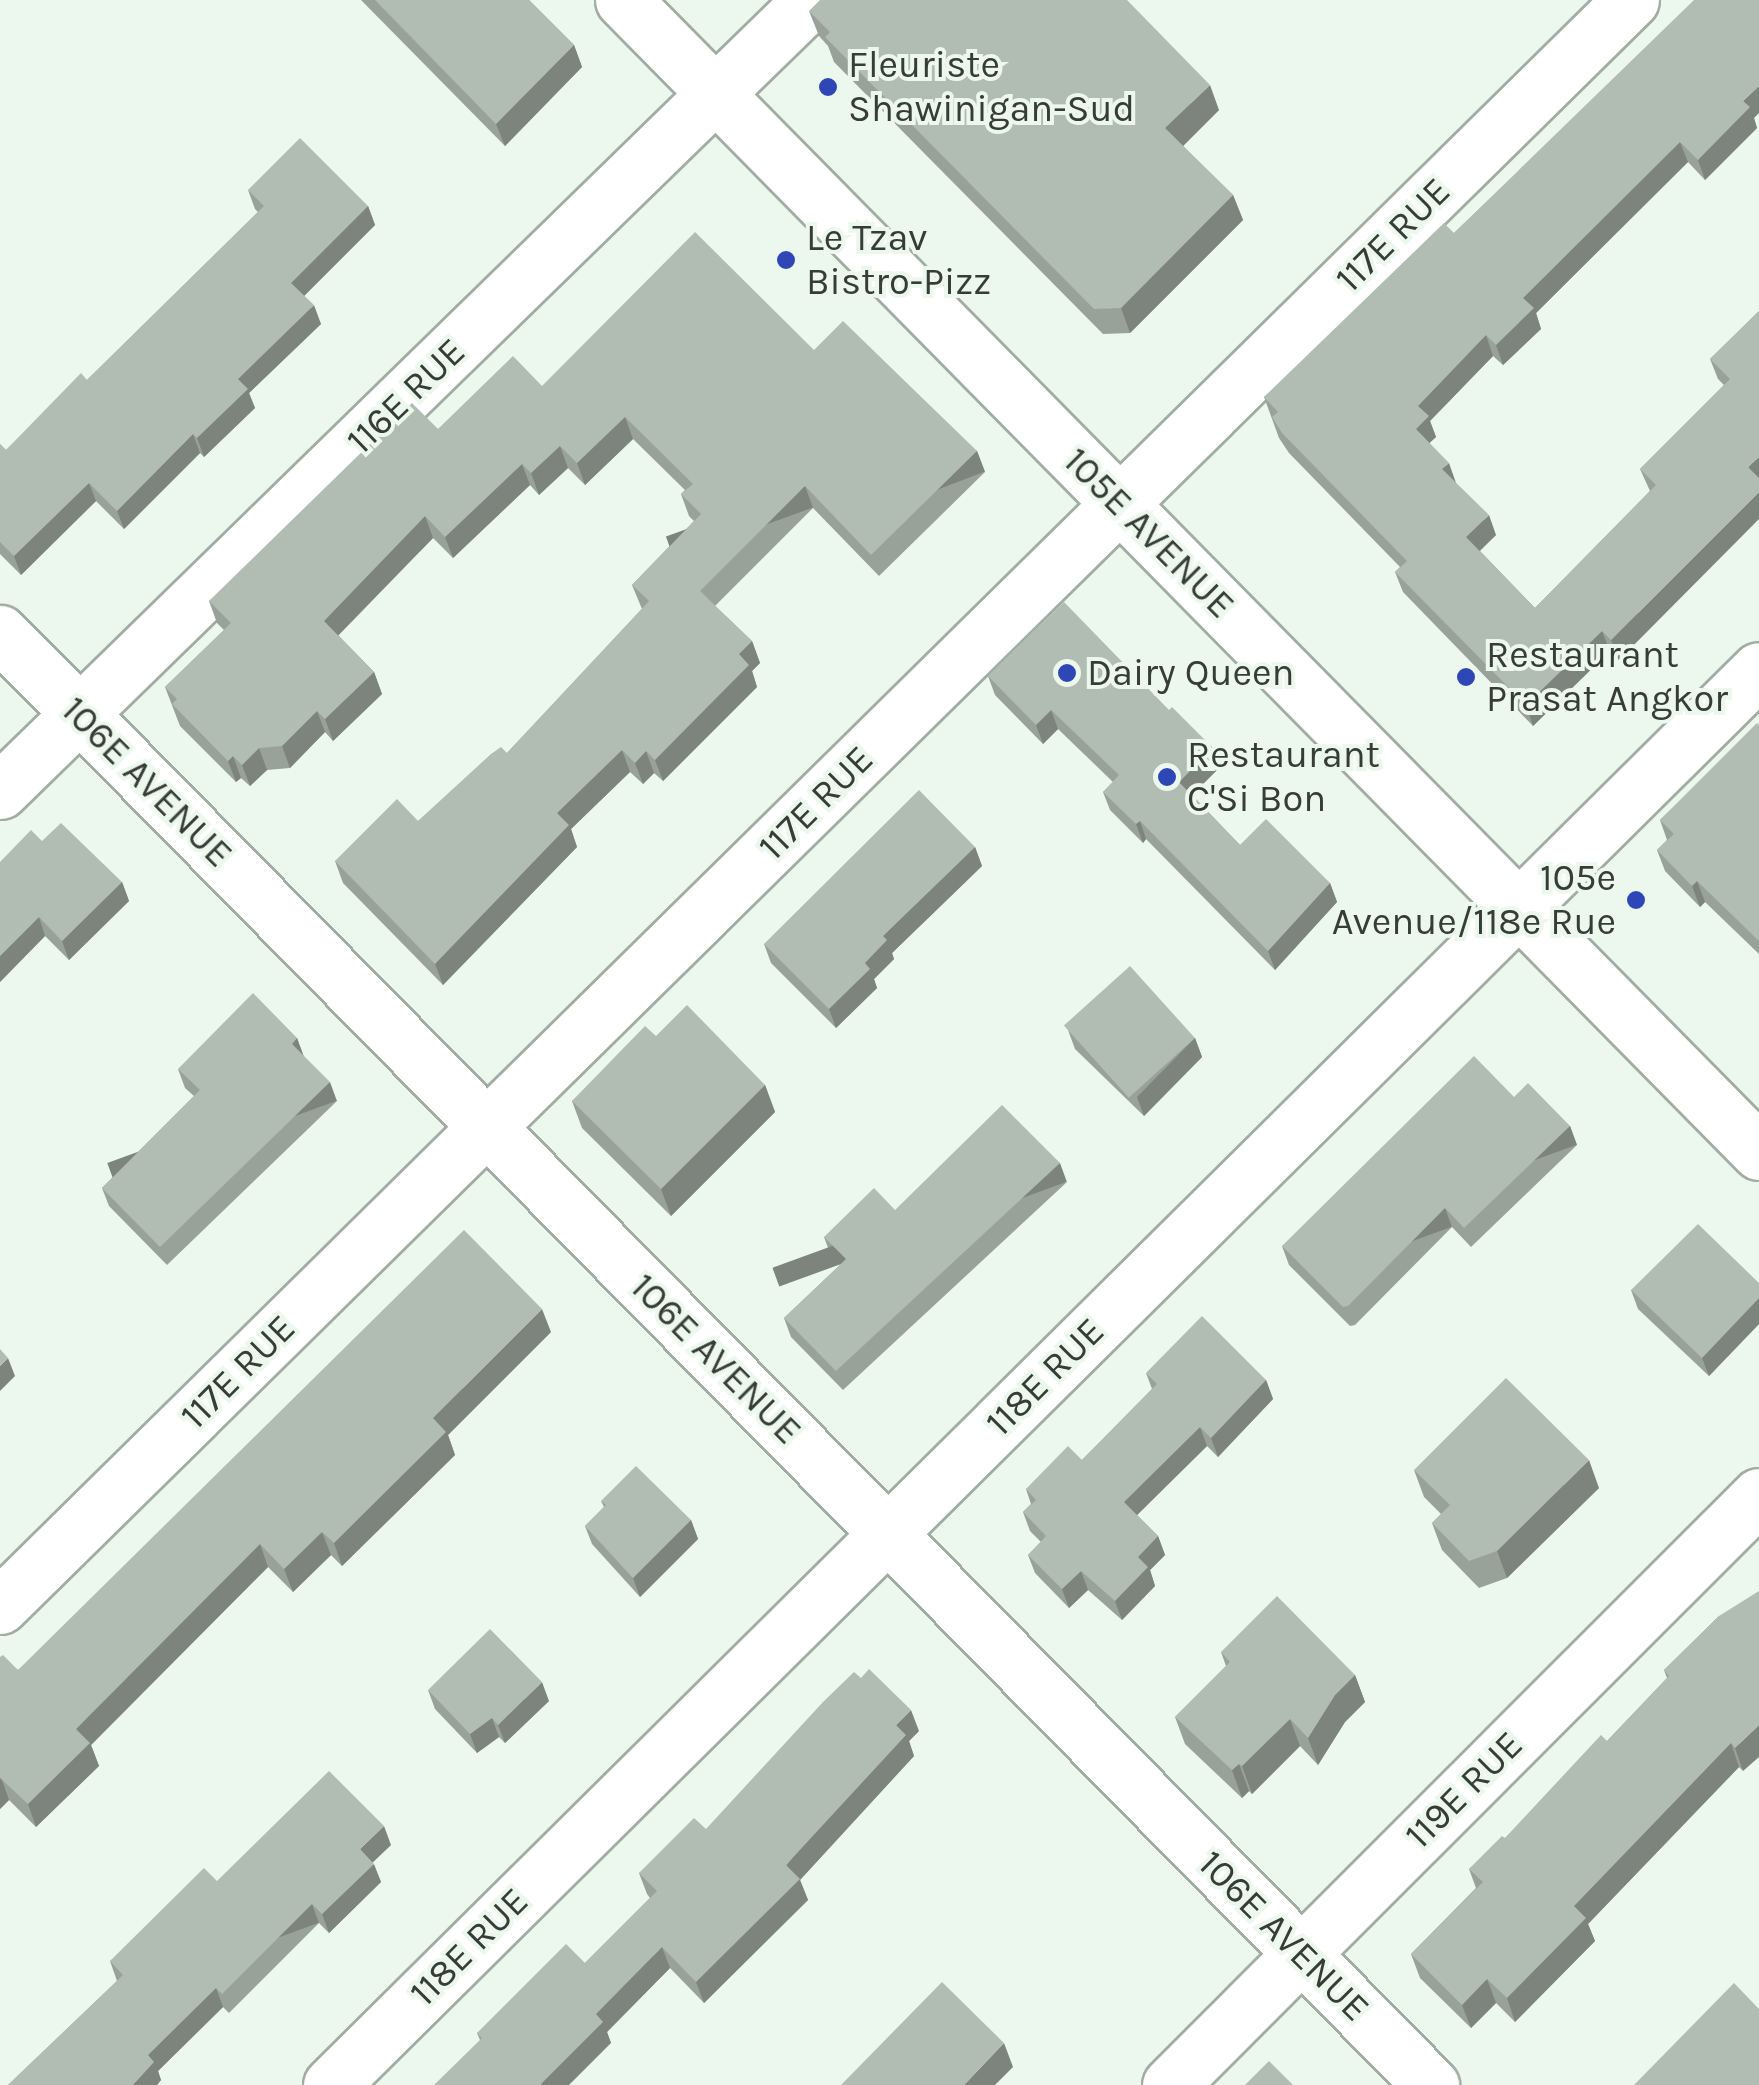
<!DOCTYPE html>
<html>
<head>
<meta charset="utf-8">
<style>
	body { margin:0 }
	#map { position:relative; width:1759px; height:2085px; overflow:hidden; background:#ecf8ed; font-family:Karla,sans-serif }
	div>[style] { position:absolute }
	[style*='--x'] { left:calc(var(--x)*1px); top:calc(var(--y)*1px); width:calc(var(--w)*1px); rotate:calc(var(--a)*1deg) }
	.roads { filter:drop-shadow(2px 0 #a1aca2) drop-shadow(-2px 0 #a1aca2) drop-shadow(0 2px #a1aca2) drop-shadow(0 -2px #a1aca2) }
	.minor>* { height:55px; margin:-27.5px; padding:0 27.5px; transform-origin:27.5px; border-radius:27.5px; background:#fff }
	.tertiary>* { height:55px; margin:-27.5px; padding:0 27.5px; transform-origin:27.5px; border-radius:27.5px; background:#fff }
	.wall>* { inset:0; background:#98a299 }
	.shaded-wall>* { inset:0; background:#7c847d; transform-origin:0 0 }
	.building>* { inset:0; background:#b1bcb2; transform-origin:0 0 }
	.dots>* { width:28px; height:28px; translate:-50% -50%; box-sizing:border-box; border:5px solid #ecf8ed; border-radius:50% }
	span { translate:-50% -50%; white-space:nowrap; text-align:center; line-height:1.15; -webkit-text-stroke:8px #ecf8ed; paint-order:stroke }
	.poi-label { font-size:38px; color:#373c38 }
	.left { translate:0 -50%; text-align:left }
	.right { translate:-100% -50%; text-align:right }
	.street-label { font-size:38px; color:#373c38 }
</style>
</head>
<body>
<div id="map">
	<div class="roads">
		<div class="minor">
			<div style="--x:0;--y:633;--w:2039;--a:45.42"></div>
			<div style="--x:0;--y:791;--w:1133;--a:-44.28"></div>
			<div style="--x:0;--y:1606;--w:2289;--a:-44.56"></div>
			<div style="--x:331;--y:2085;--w:2010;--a:-44.74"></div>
			<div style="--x:1170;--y:2085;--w:833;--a:-45"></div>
		</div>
		<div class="tertiary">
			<div style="--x:623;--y:0;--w:1618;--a:45.4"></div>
		</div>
	</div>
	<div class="wall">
		<div style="clip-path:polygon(361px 0,529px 0,574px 45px,582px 67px,505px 146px)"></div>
		<div style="clip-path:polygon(809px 11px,1219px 110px,1183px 146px,1233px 195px,1243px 220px,1130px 333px,1103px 334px,834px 62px,828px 46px,819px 36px)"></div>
		<div style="clip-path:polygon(1754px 118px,1757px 128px,1705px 180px,1688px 162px,1536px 313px,1541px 329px,1503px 365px,1493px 356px,1430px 421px,1436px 437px,1429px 443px,1456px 483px,1496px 535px,1480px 551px,1535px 608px,1650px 491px,1640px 469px,1724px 385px,1718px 379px,1710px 359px,1759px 311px,1619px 660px,1610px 651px,1533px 726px,1403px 592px,1395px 572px,1400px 567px,1289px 453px,1279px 438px,1264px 397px,1454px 233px,1565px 127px)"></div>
		<div style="clip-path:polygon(248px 190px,368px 206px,375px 225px,304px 296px,321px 324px,249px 393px,255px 408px,204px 457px,200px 453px,124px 529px,96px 501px,21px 575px,0 554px,0 444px,6px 450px,87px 380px,258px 212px,255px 209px)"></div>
		<div style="clip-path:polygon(814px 350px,977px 451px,985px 472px,879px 576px,813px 508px,715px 606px,752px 641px,760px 663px,752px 671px,757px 687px,663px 781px,654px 773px,643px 784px,630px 772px,571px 829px,577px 847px,443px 985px,343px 883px,335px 861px,418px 821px,507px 753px,642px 609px,632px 585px,694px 521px,689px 516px,681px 494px,685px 490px,633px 439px,585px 485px,568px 468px,539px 495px,530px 485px,453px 558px,433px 538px,338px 635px,374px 672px,382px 694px,333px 741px,325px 732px,290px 768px,267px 770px,250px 786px,241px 778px,236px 782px,180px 726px,165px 687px,224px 630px,217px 623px,209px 601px,438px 429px,542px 386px)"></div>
		<div style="clip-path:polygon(988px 676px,1169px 710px,1213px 748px,1220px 767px,1192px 795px,1240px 845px,1330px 883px,1337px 902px,1275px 970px,1146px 839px,1143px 843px,1110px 810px,1103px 792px,1113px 782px,1058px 729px,1043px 744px,995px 695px)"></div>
		<div style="clip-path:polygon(1759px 725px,1759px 954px,1705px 902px,1700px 907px,1665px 871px,1657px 850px,1667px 840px,1660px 820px)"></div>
		<div style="clip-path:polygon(975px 847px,982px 866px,892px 953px,894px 959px,874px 979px,877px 988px,836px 1028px,771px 963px,764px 944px)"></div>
		<div style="clip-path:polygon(0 862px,122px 882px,129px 901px,69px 960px,45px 936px,0 982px)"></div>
		<div style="clip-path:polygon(1068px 1030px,1195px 1038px,1202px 1057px,1144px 1116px,1075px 1049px)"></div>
		<div style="clip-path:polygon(656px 1036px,765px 1085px,775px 1112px,671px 1216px,582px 1128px,572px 1101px)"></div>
		<div style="clip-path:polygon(297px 1038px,303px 1055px,337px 1101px,167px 1265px,109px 1206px,102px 1188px,194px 1096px,185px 1088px,178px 1069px)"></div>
		<div style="clip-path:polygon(1514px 1097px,1570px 1126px,1577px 1145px,1471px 1247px,1452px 1227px,1355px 1325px,1350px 1326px,1289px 1265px,1282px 1246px)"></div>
		<div style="clip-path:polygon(1067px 1182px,843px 1390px,791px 1337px,784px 1318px,840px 1265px,831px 1256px,824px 1237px,895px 1210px)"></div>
		<div style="clip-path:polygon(1759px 1283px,1759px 1324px,1709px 1376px,1638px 1309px,1631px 1290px)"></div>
		<div style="clip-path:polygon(551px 1332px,448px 1435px,455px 1455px,342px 1566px,331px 1555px,293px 1592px,268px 1567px,91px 1745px,99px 1766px,36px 1827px,9px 1800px,0 1809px,0 1657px,18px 1670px)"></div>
		<div style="clip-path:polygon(1146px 1373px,1266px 1380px,1273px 1399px,1218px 1457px,1207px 1446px,1137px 1515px,1158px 1536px,1165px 1555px,1150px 1570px,1155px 1586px,1122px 1620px,1088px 1590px,1069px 1608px,1035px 1573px,1028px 1555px,1041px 1542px,1030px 1531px,1023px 1512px,1031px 1504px,1026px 1489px,1082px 1460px,1152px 1389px)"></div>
		<div style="clip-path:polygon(1414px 1470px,1599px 1488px,1507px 1578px,1479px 1588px,1442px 1550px,1432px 1523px,1441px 1514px,1424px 1497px)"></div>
		<div style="clip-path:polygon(601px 1501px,691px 1520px,698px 1539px,640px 1597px,592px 1544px,585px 1526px,604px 1507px)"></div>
		<div style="clip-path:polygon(1719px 1616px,1743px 1771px,1739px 1767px,1588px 1924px,1595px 1941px,1515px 2022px,1496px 2003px,1471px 2028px,1420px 1978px,1411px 1954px,1476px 1888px,1469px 1869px,1505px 1838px,1607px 1741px,1667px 1678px,1664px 1670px)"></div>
		<div style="clip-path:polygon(1221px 1652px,1355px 1675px,1365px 1702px,1345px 1722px,1318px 1765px,1300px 1746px,1252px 1794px,1249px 1791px,1242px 1798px,1185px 1744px,1175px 1717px,1226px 1666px)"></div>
		<div style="clip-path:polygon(428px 1690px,549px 1701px,505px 1743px,499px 1737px,477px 1753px,435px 1709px)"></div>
		<div style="clip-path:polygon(919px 1731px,909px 1741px,914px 1756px,800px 1880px,808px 1900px,704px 2003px,670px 1968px,607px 2032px,611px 2043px,480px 2040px,477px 2033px,585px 1963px,650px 1898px,647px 1894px,639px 1873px,706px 1829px)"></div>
		<div style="clip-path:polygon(391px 1845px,372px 1862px,381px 1882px,329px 1933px,319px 1923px,229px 2013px,223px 2007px,158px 2071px,161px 2080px,157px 2085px,8px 2085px,117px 1981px,110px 1961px,217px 1881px)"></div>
	</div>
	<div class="shaded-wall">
		<div style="clip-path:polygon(574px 45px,582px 67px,505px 146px,496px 124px)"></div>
		<div style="clip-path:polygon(1210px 85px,1219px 110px,1175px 154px,1165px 128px)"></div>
		<div style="clip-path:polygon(1759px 86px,1759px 113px,1754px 118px,1757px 128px,1705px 180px,1698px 160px,1743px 101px)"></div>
		<div style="clip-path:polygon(1680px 142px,1688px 162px,1536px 313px,1541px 329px,1503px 365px,1496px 345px,1523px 298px)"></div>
		<div style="clip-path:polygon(1233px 195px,1243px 220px,1130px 333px,1121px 308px)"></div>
		<div style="clip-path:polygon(368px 206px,375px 225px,298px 302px,291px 283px)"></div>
		<div style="clip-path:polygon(314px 305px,321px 324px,249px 393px,255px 408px,204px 457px,197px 438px,238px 379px)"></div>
		<div style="clip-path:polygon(1486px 335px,1493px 356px,1430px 421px,1436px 437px,1423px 449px,1416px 429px,1418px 406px)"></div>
		<div style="clip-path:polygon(625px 417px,633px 439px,585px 485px,577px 463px)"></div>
		<div style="clip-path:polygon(193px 434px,200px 453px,124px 529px,117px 511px)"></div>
		<div style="clip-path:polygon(560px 446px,568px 468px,539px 495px,531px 473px)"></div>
		<div style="left:977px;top:451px;width:22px;height:148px;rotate:69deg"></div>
		<div style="clip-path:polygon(1759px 457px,1759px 484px,1748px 467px)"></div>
		<div style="clip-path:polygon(1449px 463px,1456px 483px,1442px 469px)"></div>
		<div style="clip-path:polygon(522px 464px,530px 485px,453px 558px,445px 537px)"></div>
		<div style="clip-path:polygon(89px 483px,96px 501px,21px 575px,14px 556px)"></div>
		<div style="left:805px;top:486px;width:23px;height:148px;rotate:70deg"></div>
		<div style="clip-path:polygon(1759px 492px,1759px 519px,1619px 660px,1611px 640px)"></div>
		<div style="clip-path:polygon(1489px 515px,1496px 535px,1473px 557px,1466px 537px)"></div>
		<div style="clip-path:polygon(425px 516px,433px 538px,332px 642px,324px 621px)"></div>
		<div style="clip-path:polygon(1602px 631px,1610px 651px,1533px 726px,1526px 705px)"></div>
		<div style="clip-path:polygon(752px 641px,760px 663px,752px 671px,757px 687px,663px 781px,655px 760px,739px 654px)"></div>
		<div style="clip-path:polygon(374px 672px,382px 694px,333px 741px,325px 719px)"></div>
		<div style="clip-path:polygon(1051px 710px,1058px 729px,1043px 744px,1036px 725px)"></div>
		<div style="clip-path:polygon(317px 711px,325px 732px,290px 768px,282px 746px)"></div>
		<div style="clip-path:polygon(259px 748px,267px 770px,250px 786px,242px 765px)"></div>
		<div style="clip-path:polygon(1213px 748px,1220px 767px,1186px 801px,1179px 782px)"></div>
		<div style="clip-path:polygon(622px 750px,630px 772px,571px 829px,577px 847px,443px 985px,435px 964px,557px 813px)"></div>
		<div style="clip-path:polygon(646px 751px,654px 773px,643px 784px,635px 763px)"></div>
		<div style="clip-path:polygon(233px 756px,241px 778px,236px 782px,228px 761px)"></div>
		<div style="clip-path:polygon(1140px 821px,1146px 839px,1143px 843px,1136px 824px)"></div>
		<div style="clip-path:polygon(975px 847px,982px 866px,892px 953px,894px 959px,874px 979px,877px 988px,836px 1028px,829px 1009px,883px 936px)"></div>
		<div style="clip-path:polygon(1697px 881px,1705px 902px,1700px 907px,1692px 886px)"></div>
		<div style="clip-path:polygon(122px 882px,129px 901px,69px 960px,62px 941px)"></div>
		<div style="clip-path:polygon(1330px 883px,1337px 902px,1275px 970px,1268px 951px)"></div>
		<div style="clip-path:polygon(39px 917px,45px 936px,0 982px,0 956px)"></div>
		<div style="clip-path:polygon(297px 1038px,304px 1057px,292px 1044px)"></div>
		<div style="clip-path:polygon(1195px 1038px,1202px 1057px,1144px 1116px,1137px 1097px)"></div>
		<div style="left:330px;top:1082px;width:20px;height:237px;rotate:70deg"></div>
		<div style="clip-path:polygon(765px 1085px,775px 1112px,671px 1216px,661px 1189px)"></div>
		<div style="left:1570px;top:1126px;width:20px;height:147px;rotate:70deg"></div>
		<div style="left:1060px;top:1163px;width:20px;height:306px;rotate:70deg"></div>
		<div style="left:1445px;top:1208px;width:20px;height:138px;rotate:70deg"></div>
		<div style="clip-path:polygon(1759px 1298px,1759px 1324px,1709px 1376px,1702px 1358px)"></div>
		<div style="clip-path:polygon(542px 1309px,551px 1332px,448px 1435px,455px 1455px,342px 1566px,334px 1543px,433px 1418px)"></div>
		<div style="clip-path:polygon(8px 1358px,15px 1376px,0 1391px,0 1366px)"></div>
		<div style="clip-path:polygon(1266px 1380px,1273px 1399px,1218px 1457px,1211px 1438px)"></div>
		<div style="clip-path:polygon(1200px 1427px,1207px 1446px,1131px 1521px,1124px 1502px)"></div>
		<div style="clip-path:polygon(1589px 1460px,1599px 1488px,1507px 1578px,1497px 1551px)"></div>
		<div style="clip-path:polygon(691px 1520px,698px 1539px,640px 1597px,633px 1578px)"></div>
		<div style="clip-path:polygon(322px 1532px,331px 1555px,293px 1592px,284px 1569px)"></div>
		<div style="clip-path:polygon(1158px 1536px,1165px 1555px,1150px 1570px,1155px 1586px,1122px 1620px,1115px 1601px,1138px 1557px)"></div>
		<div style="clip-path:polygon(260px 1544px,268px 1567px,91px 1745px,99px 1766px,36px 1827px,28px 1804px,76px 1729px)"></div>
		<div style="clip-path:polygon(1081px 1571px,1088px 1590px,1069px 1608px,1062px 1589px)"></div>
		<div style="clip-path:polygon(1355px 1675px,1365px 1702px,1345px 1722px,1318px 1765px,1308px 1738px,1335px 1695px)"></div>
		<div style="clip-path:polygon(542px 1682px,549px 1701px,505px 1743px,498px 1725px)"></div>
		<div style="clip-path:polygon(911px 1710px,919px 1731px,909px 1741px,914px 1756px,800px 1880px,808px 1900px,704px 2003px,696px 1982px,896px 1725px)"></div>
		<div style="clip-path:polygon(492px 1718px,499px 1737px,477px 1753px,470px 1734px)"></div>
		<div style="clip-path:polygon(1290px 1719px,1300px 1746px,1252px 1794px,1242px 1766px)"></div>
		<div style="clip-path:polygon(1759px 1725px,1759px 1757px,1743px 1771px,1735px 1748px)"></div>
		<div style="clip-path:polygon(1731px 1743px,1739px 1767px,1588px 1924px,1595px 1941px,1515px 2022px,1507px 1998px,1574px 1906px)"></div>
		<div style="clip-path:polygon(1239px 1764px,1249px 1791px,1242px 1798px,1232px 1770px)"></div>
		<div style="clip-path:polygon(1px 1777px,9px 1800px,0 1809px,0 1778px)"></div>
		<div style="clip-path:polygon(384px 1826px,391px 1845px,367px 1868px,360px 1849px)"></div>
		<div style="clip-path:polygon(374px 1864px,381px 1882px,329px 1933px,322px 1914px)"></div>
		<div style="left:312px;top:1904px;width:20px;height:127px;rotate:70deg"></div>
		<div style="clip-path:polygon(662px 1947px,670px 1968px,607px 2032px,611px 2043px,569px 2085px,540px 2085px,596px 2014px)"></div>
		<div style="clip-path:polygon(1487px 1979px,1496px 2003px,1471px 2028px,1462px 2005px)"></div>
		<div style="clip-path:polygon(216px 1988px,223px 2007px,158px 2071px,161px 2080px,157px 2085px,133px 2085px,148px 2055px)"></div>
		<div style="clip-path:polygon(1004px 2043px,1013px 2067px,995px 2085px,964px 2085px)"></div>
	</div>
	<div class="building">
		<div style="clip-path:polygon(375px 0,529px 0,574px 45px,496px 124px)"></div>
		<div style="clip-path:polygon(820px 0,1127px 0,1210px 85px,1165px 128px,1233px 195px,1121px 308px,1094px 309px,825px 37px,830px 32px,809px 11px)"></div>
		<div style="clip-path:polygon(1694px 0,1759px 0,1759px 86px,1743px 101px,1750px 107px,1698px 160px,1680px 142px,1523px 298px,1534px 308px,1496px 345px,1486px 335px,1418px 406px,1429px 416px,1416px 429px,1449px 463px,1442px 469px,1489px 515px,1466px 537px,1535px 608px,1656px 485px,1640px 469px,1730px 379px,1710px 359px,1759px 311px,1759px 457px,1748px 467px,1759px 478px,1759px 492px,1611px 640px,1602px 631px,1526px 705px,1395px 572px,1407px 561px,1282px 433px,1272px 417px,1278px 412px,1264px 397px,1444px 223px,1454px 233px)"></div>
		<div style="clip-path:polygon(300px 138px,368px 206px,291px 283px,314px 305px,238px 379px,248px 389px,197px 438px,193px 434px,117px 511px,89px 483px,14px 556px,0 542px,0 444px,6px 450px,81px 373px,87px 380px,264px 206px,248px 190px)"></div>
		<div style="clip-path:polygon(695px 232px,814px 350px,843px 321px,977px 451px,871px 555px,805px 486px,700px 591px,752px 641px,739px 654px,749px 665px,655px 760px,646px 751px,635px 763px,622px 750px,557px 813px,569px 825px,435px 964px,335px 861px,397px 799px,418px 821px,491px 754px,501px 747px,507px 753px,649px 601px,632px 585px,701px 514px,681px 494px,693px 484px,625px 417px,577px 463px,560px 446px,531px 473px,522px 464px,445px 537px,425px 516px,324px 621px,374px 672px,325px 719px,317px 711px,282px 746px,259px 748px,242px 765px,233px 756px,228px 761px,172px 704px,177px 699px,165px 687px,231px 623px,209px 601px,412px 403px,438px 429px,513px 356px,542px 386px)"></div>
		<div style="clip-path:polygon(1064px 602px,1169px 710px,1172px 707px,1213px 748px,1179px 782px,1240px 845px,1266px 819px,1330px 883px,1268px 951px,1140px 821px,1136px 824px,1103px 792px,1119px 775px,1051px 710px,1036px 725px,988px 676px)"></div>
		<div style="clip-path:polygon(1757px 723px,1759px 725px,1759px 941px,1697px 881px,1692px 886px,1657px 850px,1674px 834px,1660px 820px)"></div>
		<div style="clip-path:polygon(919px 790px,975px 847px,883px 936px,887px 940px,865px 963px,870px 969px,829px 1009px,764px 944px)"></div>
		<div style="clip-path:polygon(61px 823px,122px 882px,62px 941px,39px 917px,0 956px,0 862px,31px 830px,42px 841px)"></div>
		<div style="left:1130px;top:966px;width:97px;height:89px;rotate:48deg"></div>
		<div style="clip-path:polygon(253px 993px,297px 1038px,292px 1044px,330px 1082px,160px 1247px,102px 1188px,200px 1090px,178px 1069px)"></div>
		<div style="clip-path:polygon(687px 1005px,765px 1085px,661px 1189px,572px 1101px,645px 1026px,656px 1036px)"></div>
		<div style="clip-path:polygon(1474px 1056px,1514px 1097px,1528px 1083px,1570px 1126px,1464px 1228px,1445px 1208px,1348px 1306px,1343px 1307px,1282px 1246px)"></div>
		<div style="clip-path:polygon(1002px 1105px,1060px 1163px,836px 1371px,784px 1318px,846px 1259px,824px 1237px,874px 1188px,895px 1210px)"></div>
		<div style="clip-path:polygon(1698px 1224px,1759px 1283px,1759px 1298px,1702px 1358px,1631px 1290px)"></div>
		<div style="clip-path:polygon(464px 1230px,542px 1309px,433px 1418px,446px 1432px,334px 1543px,322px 1532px,284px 1569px,260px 1544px,76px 1729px,90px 1743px,28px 1804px,0 1778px,0 1657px,3px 1655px,18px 1670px)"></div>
		<div style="clip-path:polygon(1202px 1316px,1266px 1380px,1211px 1438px,1200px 1427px,1124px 1502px,1158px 1536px,1138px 1557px,1148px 1567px,1115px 1601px,1081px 1571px,1062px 1589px,1028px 1555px,1046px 1536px,1023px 1512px,1036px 1500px,1026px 1489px,1068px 1446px,1082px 1460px,1157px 1384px,1146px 1373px)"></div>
		<div style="clip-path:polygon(0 1349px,8px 1358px,0 1366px)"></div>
		<div style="clip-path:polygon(1506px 1378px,1589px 1460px,1497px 1551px,1469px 1561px,1432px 1523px,1450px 1505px,1414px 1470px)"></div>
		<div style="clip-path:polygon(636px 1466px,691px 1520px,633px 1578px,585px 1526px,606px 1505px,601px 1501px)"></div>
		<div style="clip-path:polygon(1759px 1591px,1759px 1725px,1735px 1748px,1731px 1743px,1574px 1906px,1586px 1918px,1507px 1998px,1487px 1979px,1462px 2005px,1411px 1954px,1483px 1882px,1469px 1869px,1502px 1836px,1505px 1838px,1601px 1735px,1607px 1741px,1669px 1676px,1664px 1670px,1719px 1616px)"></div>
		<div style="clip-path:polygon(1277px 1596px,1355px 1675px,1335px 1695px,1308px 1738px,1290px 1719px,1242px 1766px,1239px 1764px,1232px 1770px,1175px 1717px,1230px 1662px,1221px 1652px)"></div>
		<div style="clip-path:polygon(490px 1629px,542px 1682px,498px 1725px,492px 1718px,470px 1734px,428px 1690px)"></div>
		<div style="clip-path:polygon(869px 1669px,911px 1710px,896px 1725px,906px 1735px,786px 1865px,800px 1879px,696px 1982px,662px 1947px,596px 2014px,603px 2022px,540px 2085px,434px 2085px,482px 2038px,477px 2033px,566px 1944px,585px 1963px,657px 1891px,639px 1873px,694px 1818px,706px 1829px,823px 1702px,854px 1672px,861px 1678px)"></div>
		<div style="clip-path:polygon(329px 1771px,384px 1826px,360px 1849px,374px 1864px,322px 1914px,312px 1904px,222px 1994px,216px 1988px,148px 2055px,154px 2062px,133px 2085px,8px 2085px,123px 1975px,110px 1961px,204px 1868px,217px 1881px)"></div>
		<div style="clip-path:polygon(942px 1982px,1004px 2043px,964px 2085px,841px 2085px)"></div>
		<div style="clip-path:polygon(1734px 1983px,1759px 2009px,1759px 2085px,1634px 2085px)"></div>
		<div style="clip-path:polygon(1269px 2061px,1293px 2085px,1245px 2085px)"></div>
	</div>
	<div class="dots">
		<div style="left:828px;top:87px;background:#2f46b7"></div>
		<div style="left:786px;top:260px;background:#2f46b7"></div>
		<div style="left:1067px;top:673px;background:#2f46b7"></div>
		<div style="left:1466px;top:677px;background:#2f46b7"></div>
		<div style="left:1167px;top:777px;background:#2f46b7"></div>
		<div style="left:1636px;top:900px;background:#2f46b7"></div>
	</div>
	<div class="poi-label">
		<span class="left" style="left:848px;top:87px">Fleuriste<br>Shawinigan-Sud</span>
		<span class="left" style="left:806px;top:260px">Le Tzav<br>Bistro-Pizz</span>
		<span class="left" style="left:1486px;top:677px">Restaurant<br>Prasat Angkor</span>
		<span class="left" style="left:1087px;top:673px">Dairy Queen</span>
		<span class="left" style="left:1187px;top:777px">Restaurant<br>C'Si Bon</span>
		<span class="right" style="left:1616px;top:900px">105e<br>Avenue/118e Rue</span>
	</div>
	<div class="street-label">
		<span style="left:1393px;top:235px;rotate:-45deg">117E RUE</span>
		<span style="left:406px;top:396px;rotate:-44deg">116E RUE</span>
		<span style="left:1149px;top:533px;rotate:45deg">105E AVENUE</span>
		<span style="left:147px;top:782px;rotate:45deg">106E AVENUE</span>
		<span style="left:816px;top:803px;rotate:-45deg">117E RUE</span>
		<span style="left:716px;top:1359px;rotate:45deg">106E AVENUE</span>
		<span style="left:238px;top:1372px;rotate:-45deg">117E RUE</span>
		<span style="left:1045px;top:1377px;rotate:-45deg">118E RUE</span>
		<span style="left:1464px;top:1790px;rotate:-45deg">119E RUE</span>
		<span style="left:1284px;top:1936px;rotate:45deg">106E AVENUE</span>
		<span style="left:469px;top:1947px;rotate:-45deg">118E RUE</span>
	</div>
</div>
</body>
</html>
